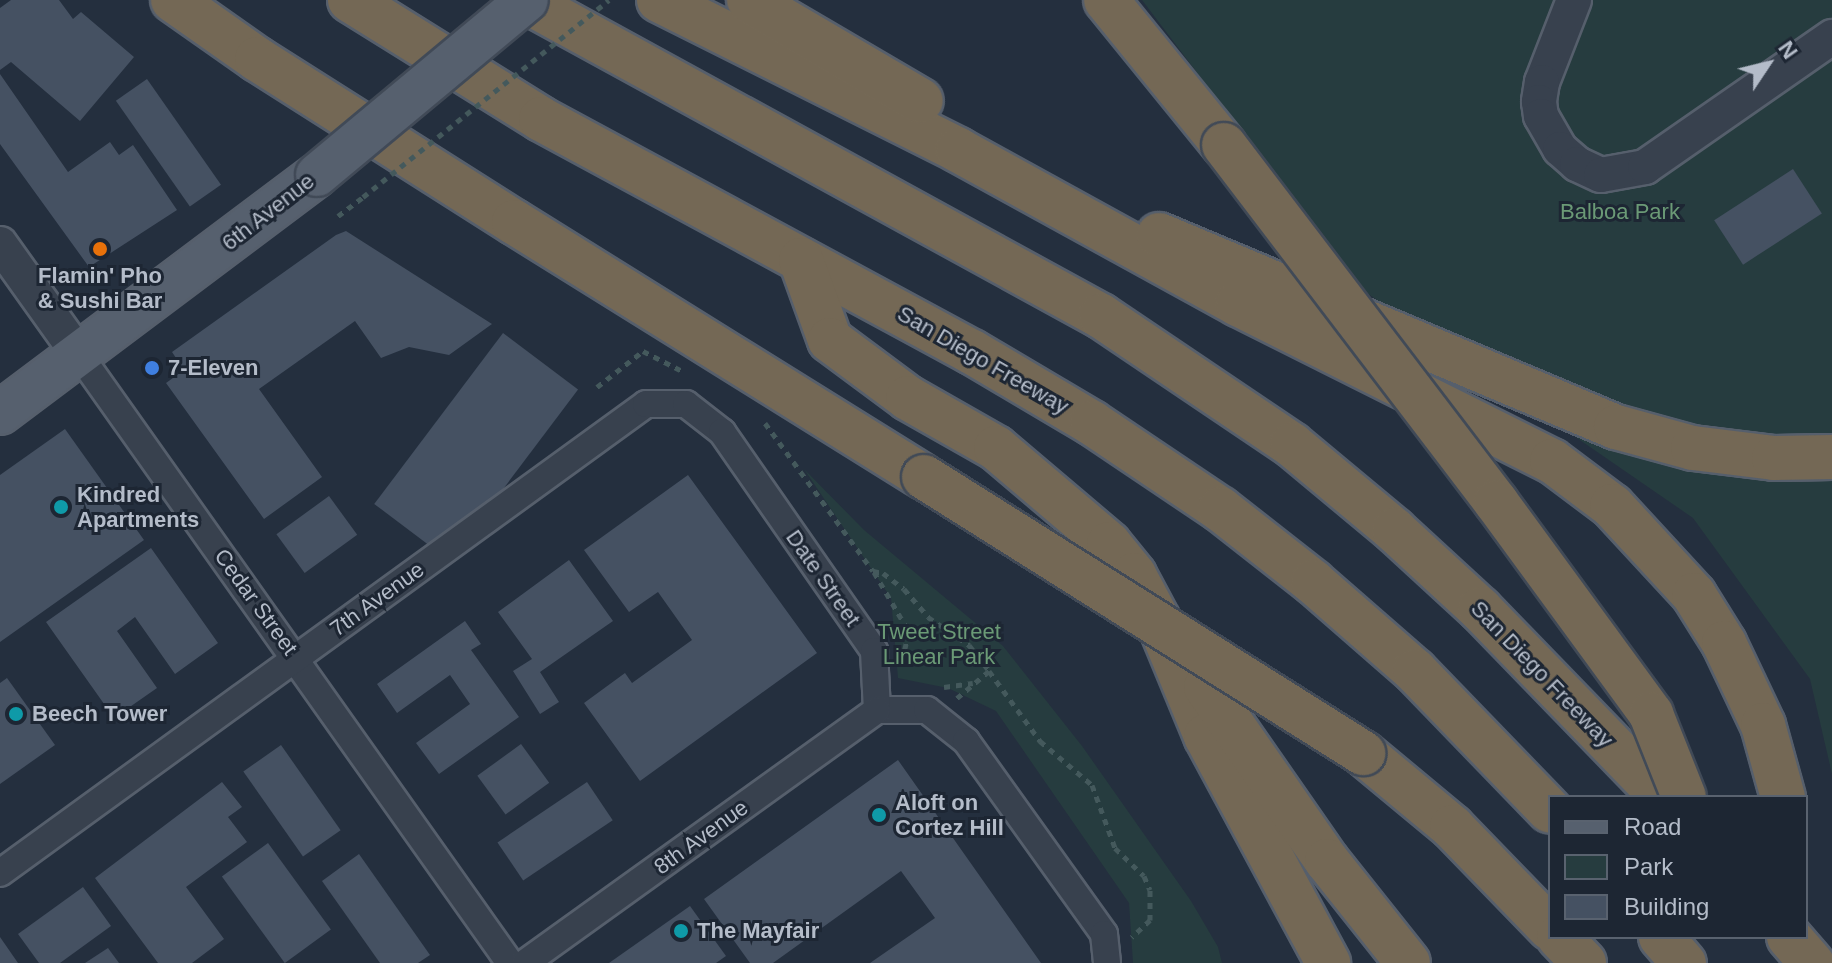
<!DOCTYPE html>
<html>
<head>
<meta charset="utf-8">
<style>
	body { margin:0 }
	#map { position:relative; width:1832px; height:963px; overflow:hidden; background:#242f3e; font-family:Arial,sans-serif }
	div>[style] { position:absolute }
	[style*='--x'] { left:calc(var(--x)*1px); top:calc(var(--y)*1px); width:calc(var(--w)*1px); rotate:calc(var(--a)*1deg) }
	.green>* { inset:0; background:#263c3f }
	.building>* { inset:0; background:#455162; transform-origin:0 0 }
	.path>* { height:5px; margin-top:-2.5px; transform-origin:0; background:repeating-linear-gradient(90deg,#44595c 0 6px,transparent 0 12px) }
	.roads { filter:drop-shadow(2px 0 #565f6c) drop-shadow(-2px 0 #565f6c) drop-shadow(0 2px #565f6c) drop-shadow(0 -2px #565f6c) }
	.minor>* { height:26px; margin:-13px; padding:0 13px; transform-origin:13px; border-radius:13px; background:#38414e }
	.tertiary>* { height:34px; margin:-17px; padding:0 17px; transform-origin:17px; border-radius:17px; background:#38414e }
	.primary>* { height:42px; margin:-21px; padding:0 21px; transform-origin:21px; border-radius:21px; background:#56606e }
	.motorway>* { height:44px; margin:-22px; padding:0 22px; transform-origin:22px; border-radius:22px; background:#746855 }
	.path-bridge>* { height:5px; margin-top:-2.5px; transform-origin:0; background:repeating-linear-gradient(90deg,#44595c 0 6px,transparent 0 12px) }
	.bridges { filter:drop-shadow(2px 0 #414a57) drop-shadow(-2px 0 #414a57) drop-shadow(0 2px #414a57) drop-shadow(0 -2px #414a57) }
	.primary-bridge>* { height:42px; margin:-21px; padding:0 21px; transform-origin:21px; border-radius:21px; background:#56606e }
	.motorway-bridge>* { height:44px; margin:-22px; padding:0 22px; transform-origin:22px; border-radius:22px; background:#746855 }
	.dots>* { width:22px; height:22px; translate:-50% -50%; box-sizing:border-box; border:4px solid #1d2633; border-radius:50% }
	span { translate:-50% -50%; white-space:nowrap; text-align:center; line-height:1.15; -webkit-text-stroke:6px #1d2633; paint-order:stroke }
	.street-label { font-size:22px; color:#b4bcc9 }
	.park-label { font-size:22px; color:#6b9a76 }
	.poi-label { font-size:22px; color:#b4bcc9; font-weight:700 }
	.left { translate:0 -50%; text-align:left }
	.legend { position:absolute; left:1548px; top:795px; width:260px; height:144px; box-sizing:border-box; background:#1d2633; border:2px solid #59626f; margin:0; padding:10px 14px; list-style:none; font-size:24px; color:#b4bcc9 }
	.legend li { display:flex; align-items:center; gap:16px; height:40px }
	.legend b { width:40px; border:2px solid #59626f }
	.north { position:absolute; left:1728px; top:24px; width:80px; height:80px; -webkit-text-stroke:6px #1d2633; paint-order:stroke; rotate:55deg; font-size:22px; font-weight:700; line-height:32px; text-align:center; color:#b4bcc9 }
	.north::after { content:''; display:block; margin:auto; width:28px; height:36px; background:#b4bcc9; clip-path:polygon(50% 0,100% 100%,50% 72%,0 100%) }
</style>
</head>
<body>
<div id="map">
	<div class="green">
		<div style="clip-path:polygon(1142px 0,1832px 0,1832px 774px,1810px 679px,1693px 518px,1361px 289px)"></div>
		<div style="clip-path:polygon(804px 469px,864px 530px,1003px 646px,1082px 746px,1191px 901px,1218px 947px,1222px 963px,1133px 963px,1129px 903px,996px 711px,948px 688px,898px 678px,891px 598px)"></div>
	</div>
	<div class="building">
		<div style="clip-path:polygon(11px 0,59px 0,73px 19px,81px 12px,134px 57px,80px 121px,11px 62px,0 70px,0 8px)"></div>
		<div style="clip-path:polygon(0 74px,68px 172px,110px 142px,119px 155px,133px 145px,177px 210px,89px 267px,0 144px)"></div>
		<div style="left:147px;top:79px;width:129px;height:38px;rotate:55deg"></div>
		<div style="left:1793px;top:169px;width:53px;height:94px;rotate:57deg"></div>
		<div style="clip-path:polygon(346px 231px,492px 324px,449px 355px,409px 347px,381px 358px,355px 321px,259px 389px,322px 477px,264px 519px,166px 383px,184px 370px,172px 352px,336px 235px)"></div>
		<div style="left:503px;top:333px;width:94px;height:214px;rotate:37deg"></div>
		<div style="clip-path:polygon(65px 429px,144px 540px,0 642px,0 475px)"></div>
		<div style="clip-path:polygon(688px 475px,817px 653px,640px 781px,584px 703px,625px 673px,632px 683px,692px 640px,658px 592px,629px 612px,584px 550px)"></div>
		<div style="left:329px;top:496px;width:48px;height:65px;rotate:54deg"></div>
		<div style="clip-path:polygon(151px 548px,218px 643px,175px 674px,135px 617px,117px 631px,157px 688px,114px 718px,46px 622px)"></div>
		<div style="clip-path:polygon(569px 560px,613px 621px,540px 672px,559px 702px,540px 714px,513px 671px,532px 659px,498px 612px)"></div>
		<div style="clip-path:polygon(465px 621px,481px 644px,471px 650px,519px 717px,439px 774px,416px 743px,470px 704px,450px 675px,397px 713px,377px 684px)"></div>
		<div style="clip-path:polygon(7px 678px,55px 745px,0 784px,0 683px)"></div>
		<div style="left:521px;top:744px;width:48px;height:54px;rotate:54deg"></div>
		<div style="left:281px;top:745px;width:104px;height:46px;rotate:55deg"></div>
		<div style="clip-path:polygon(898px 760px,1041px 963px,870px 963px,935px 918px,901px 871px,773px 963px,750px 963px,704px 899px)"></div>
		<div style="clip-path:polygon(222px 782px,242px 807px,228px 817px,247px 842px,186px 887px,224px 939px,192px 963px,158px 963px,95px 878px)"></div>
		<div style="left:587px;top:782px;width:46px;height:108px;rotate:56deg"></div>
		<div style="left:268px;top:843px;width:107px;height:57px;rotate:54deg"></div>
		<div style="clip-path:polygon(359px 854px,430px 955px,418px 963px,380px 963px,322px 881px)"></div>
		<div style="clip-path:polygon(83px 887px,111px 926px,60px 963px,39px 963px,18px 934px)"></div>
		<div style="clip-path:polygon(690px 906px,726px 956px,716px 963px,609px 963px)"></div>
		<div style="clip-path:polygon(0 937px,18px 963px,0 963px)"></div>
		<div style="clip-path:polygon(108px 948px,119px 963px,85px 963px)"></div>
	</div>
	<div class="path">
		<div style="--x:338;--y:216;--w:31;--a:-37"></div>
		<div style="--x:597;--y:387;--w:58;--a:-38"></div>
		<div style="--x:643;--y:351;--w:44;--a:27.1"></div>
		<div style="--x:765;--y:423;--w:183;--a:53.9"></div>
		<div style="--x:873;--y:571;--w:10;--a:11"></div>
		<div style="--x:883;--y:573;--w:26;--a:37"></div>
		<div style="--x:904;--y:589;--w:37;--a:49"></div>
		<div style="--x:928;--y:617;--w:50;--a:34.3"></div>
		<div style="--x:969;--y:645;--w:33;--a:52"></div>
		<div style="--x:989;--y:671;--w:42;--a:139.8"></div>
		<div style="--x:874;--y:572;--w:69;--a:59.7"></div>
		<div style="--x:909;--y:632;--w:25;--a:104"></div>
		<div style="--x:989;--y:671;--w:87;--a:53.9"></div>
		<div style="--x:1040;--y:741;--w:68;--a:40.2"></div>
		<div style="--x:1092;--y:785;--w:67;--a:69.9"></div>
		<div style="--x:1115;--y:848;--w:40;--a:44"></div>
		<div style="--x:1144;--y:876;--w:15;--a:67"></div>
		<div style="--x:1150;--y:890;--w:30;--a:90"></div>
		<div style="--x:1150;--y:920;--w:25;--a:137"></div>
		<div style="--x:944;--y:687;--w:29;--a:-8"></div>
	</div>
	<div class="roads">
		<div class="minor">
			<div style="--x:80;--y:356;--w:744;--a:54.69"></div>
			<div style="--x:877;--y:710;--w:50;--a:0"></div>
			<div style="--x:927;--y:710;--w:50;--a:38.5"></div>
			<div style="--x:966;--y:741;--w:237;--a:54.4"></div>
			<div style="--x:1104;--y:934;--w:29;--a:84"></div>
			<div style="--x:0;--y:873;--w:798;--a:-35.98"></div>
			<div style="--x:646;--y:404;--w:40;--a:0"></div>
			<div style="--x:686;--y:404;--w:46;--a:37.9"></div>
			<div style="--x:722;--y:432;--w:267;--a:55.2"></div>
			<div style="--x:874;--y:651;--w:59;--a:87.1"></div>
			<div style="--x:525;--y:963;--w:433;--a:-35.7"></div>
		</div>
		<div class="tertiary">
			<div style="--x:1574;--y:0;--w:88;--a:111.3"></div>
			<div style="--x:1542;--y:82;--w:20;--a:99"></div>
			<div style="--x:1539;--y:102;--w:14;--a:82"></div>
			<div style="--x:1541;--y:116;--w:38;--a:60"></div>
			<div style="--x:1560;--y:149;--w:23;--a:41"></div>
			<div style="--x:1577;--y:164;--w:26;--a:25"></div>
			<div style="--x:1601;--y:175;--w:45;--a:-10.3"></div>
			<div style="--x:1645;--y:167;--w:228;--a:-34.8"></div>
			<div style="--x:0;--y:244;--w:138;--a:54.5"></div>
		</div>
		<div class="primary">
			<div style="--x:0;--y:413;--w:396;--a:-36.9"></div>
		</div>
		<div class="motorway">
			<div style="--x:173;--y:0;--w:103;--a:35.1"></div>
			<div style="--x:257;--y:59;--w:304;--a:32.4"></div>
			<div style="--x:514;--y:222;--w:483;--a:31.9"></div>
			<div style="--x:350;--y:0;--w:225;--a:31.9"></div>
			<div style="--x:541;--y:119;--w:490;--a:28.4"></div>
			<div style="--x:972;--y:352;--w:139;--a:30.6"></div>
			<div style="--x:1092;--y:423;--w:154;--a:33.9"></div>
			<div style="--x:1220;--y:509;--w:118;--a:38.1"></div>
			<div style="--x:1313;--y:582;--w:135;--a:41.1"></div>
			<div style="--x:1415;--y:671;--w:194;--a:46"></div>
			<div style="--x:524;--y:0;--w:658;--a:28.71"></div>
			<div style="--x:1101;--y:316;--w:230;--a:34"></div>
			<div style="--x:1292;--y:445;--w:133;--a:39.8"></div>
			<div style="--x:1394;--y:530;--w:117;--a:42.6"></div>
			<div style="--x:1480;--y:609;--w:262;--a:45.9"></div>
			<div style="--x:659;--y:0;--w:335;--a:26.6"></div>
			<div style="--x:958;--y:150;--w:320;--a:28.8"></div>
			<div style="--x:1238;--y:304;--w:351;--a:26.6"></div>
			<div style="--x:1552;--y:461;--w:75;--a:36.9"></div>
			<div style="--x:1612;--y:506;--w:121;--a:47.3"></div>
			<div style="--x:1694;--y:595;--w:57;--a:58"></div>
			<div style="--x:1724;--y:643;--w:91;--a:64.6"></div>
			<div style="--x:1763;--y:725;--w:75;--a:74.5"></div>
			<div style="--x:749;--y:0;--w:199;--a:30.4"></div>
			<div style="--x:1106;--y:0;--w:187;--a:50.9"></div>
			<div style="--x:1159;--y:235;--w:496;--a:22.8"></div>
			<div style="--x:1616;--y:427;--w:80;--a:15.3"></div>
			<div style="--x:1693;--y:448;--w:82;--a:7"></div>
			<div style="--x:1774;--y:458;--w:58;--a:-1"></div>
			<div style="--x:801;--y:260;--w:85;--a:70.1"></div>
			<div style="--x:830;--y:340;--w:97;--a:36.6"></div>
			<div style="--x:908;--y:398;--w:101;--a:29.6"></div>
			<div style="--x:996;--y:448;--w:148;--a:40.3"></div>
			<div style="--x:1109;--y:544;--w:40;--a:51"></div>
			<div style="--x:1134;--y:575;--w:51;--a:61.9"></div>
			<div style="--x:1158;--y:620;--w:126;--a:67.5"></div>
			<div style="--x:1206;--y:736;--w:258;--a:61.7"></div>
			<div style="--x:1206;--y:687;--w:212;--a:55.2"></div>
			<div style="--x:1327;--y:861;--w:130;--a:51.5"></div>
			<div style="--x:1363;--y:753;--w:116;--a:39.7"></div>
			<div style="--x:1452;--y:827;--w:141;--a:45.9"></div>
			<div style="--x:1559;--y:937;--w:36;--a:46"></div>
			<div style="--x:1661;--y:937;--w:35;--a:49"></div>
			<div style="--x:1789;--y:937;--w:35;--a:49"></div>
		</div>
	</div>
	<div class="path-bridge">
		<div style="--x:363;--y:197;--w:315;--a:-38.7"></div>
	</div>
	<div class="bridges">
		<div class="primary-bridge">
			<div style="--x:317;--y:175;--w:273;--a:-39.8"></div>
		</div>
		<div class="motorway-bridge">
			<div style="--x:1224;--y:145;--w:449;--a:52.7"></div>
			<div style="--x:1496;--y:502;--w:263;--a:53.8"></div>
			<div style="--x:1651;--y:714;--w:89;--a:68.3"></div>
			<div style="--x:924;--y:477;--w:519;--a:32.16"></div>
		</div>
	</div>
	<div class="dots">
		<div style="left:100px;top:249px;background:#e8710a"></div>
		<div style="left:152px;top:368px;background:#3f7fe0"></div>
		<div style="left:61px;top:507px;background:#0f9aa8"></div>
		<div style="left:16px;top:714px;background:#0f9aa8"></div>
		<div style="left:879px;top:815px;background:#0f9aa8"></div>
		<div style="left:681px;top:931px;background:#0f9aa8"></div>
	</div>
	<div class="street-label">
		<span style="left:268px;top:212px;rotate:-38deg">6th Avenue</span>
		<span style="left:983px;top:360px;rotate:30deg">San Diego Freeway</span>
		<span style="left:823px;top:578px;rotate:55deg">Date Street</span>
		<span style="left:377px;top:599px;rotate:-36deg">7th Avenue</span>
		<span style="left:256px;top:602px;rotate:54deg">Cedar Street</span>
		<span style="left:1542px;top:674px;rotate:46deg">San Diego Freeway</span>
		<span style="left:701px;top:837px;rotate:-36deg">8th Avenue</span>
	</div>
	<div class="park-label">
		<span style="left:1620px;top:212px">Balboa Park</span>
		<span style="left:939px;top:644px">Tweet Street<br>Linear Park</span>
	</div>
	<div class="poi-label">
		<span style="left:100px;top:288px">Flamin' Pho<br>&amp; Sushi Bar</span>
		<span class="left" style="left:168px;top:368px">7-Eleven</span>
		<span class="left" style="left:77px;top:507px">Kindred<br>Apartments</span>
		<span class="left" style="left:32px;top:714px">Beech Tower</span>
		<span class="left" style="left:895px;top:815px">Aloft on<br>Cortez Hill</span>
		<span class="left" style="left:697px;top:931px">The Mayfair</span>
	</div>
	<ul class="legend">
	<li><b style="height:10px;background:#56606e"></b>Road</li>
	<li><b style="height:22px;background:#263c3f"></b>Park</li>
	<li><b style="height:22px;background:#455162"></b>Building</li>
	</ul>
	<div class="north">N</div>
</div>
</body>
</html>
